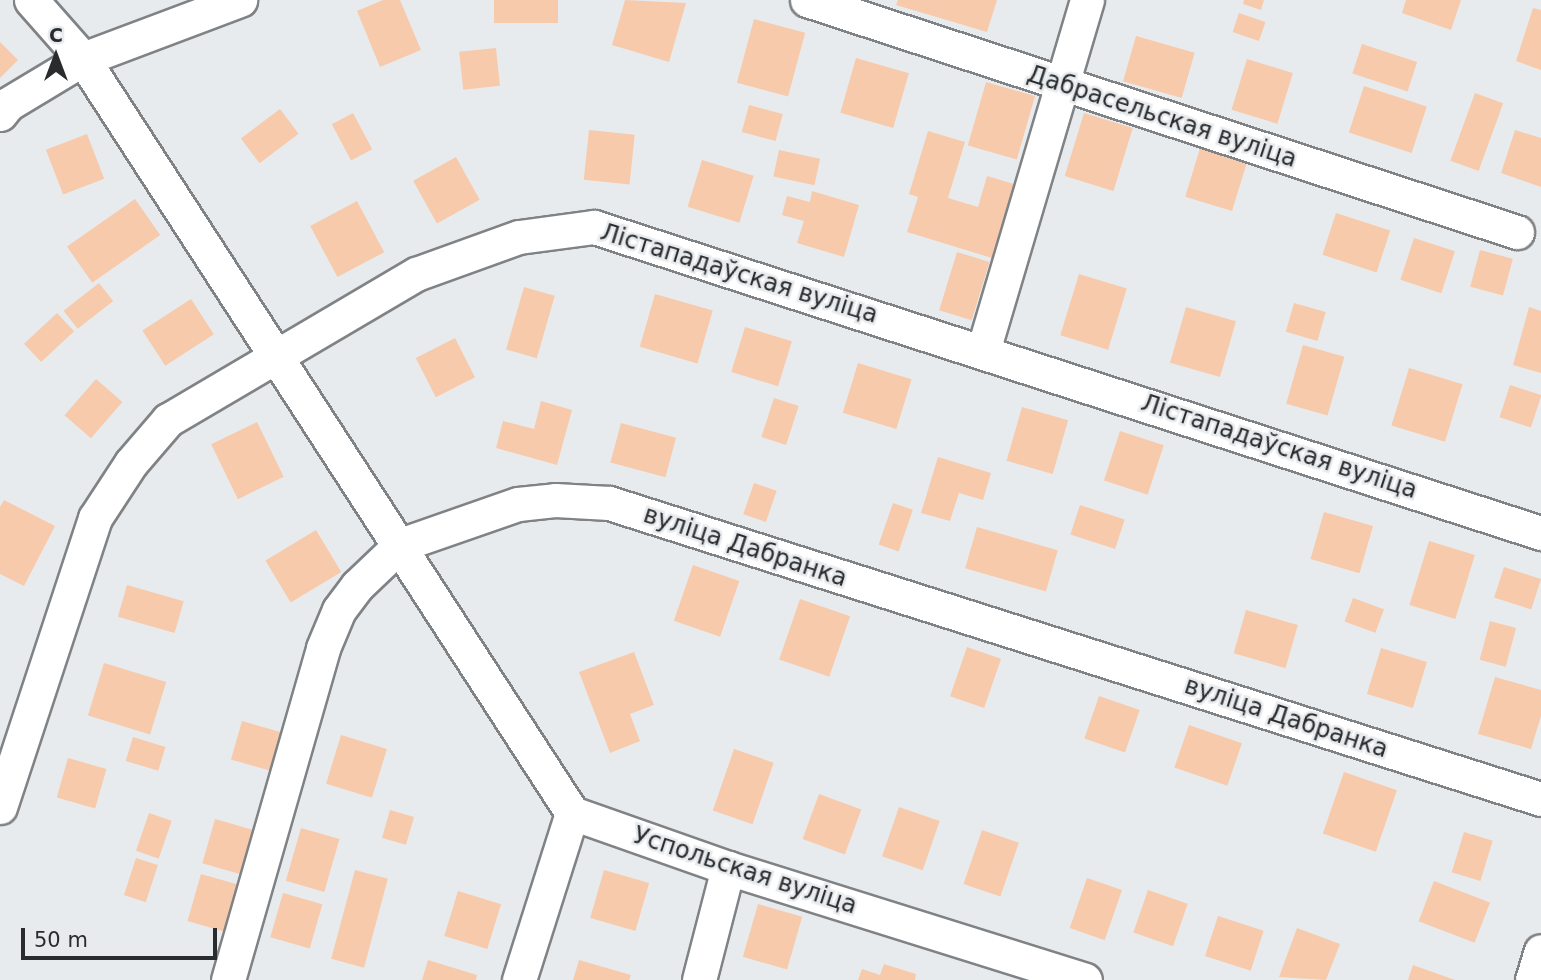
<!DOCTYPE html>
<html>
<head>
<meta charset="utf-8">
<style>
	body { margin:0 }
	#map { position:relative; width:1541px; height:980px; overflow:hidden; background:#e8ebee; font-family:"DejaVu Sans",sans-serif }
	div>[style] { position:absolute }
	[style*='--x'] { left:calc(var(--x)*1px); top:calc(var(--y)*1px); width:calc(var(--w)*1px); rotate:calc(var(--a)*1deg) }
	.building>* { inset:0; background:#f7caab; transform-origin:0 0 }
	.roads { filter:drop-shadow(2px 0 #808385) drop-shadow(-2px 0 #808385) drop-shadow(0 2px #808385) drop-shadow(0 -2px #808385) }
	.minor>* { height:33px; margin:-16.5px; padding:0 16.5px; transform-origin:16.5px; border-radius:16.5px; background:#fff }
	span { translate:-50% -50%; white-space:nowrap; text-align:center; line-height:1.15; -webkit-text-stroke:5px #e8ebee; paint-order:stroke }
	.street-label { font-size:24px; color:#2a2b2c }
	.north { position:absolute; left:21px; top:21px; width:70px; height:70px; -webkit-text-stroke:5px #e8ebee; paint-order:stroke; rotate:0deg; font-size:19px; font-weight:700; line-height:28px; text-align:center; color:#2a2b2c }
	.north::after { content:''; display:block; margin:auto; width:24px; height:32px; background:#2a2b2c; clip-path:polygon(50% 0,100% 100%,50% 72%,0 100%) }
	.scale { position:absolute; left:21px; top:928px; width:196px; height:32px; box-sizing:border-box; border:4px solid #2a2b2c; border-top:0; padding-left:9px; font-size:21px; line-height:24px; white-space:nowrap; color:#2a2b2c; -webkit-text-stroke:5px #e8ebee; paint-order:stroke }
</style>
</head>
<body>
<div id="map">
	<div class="building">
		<div style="clip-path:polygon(383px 0,400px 0,421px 50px,380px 67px,357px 11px)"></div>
		<div style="left:494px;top:0;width:64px;height:23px"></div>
		<div style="clip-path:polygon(625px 0,686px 3px,669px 62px,612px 45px)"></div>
		<div style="clip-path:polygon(898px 0,997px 0,987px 32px,896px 5px)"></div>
		<div style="clip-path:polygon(1244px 0,1264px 0,1261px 10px,1243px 4px)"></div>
		<div style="clip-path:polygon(1406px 0,1461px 0,1451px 30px,1402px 13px)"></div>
		<div style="clip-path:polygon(1533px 8px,1541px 10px,1541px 70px,1516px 61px)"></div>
		<div style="left:1239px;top:13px;width:28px;height:20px;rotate:19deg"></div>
		<div style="left:754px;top:19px;width:53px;height:66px;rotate:15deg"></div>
		<div style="left:1136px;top:36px;width:61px;height:47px;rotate:16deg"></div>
		<div style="clip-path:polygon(0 42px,18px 60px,0 78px)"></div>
		<div style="left:1362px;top:44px;width:58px;height:31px;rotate:18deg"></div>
		<div style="left:496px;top:48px;width:38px;height:37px;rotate:84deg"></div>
		<div style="left:856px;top:58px;width:55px;height:57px;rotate:16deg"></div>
		<div style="left:1247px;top:59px;width:48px;height:53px;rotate:17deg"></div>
		<div style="left:986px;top:82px;width:51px;height:66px;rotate:16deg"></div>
		<div style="left:1364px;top:86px;width:66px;height:49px;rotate:18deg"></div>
		<div style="left:1475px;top:93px;width:30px;height:72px;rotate:20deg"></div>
		<div style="left:749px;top:105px;width:35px;height:28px;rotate:15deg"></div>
		<div style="left:280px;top:109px;width:31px;height:49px;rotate:53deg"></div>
		<div style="left:353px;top:113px;width:41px;height:24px;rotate:62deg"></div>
		<div style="left:1084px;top:113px;width:51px;height:66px;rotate:17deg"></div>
		<div style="left:589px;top:130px;width:46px;height:50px;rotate:6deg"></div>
		<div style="clip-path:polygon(1515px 130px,1541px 138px,1541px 187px,1501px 173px)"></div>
		<div style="clip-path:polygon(928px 131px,965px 142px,948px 198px,978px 207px,987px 176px,1014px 184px,992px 258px,907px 232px,918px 197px,909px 194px)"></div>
		<div style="left:87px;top:134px;width:48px;height:44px;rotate:69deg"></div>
		<div style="left:1201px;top:145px;width:49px;height:54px;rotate:17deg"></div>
		<div style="left:779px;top:150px;width:42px;height:27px;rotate:12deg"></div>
		<div style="left:456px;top:157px;width:49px;height:49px;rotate:61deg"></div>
		<div style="left:702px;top:160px;width:54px;height:49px;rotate:17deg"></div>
		<div style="clip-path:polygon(812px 191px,859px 205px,844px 257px,797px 243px,804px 221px,782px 215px,787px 196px,810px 202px)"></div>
		<div style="left:135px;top:199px;width:44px;height:83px;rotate:55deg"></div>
		<div style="left:357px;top:201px;width:58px;height:53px;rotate:62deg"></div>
		<div style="left:1336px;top:213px;width:57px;height:44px;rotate:18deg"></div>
		<div style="left:1414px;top:238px;width:43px;height:44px;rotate:18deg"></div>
		<div style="left:1480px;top:250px;width:34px;height:38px;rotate:15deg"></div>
		<div style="left:957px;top:252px;width:34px;height:61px;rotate:17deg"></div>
		<div style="left:1079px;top:274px;width:50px;height:64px;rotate:17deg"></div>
		<div style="left:99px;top:283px;width:23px;height:45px;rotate:52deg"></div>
		<div style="left:524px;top:287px;width:32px;height:65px;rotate:16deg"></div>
		<div style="left:655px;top:294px;width:60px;height:55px;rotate:16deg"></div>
		<div style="left:191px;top:299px;width:42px;height:58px;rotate:57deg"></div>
		<div style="left:1294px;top:303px;width:33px;height:30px;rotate:16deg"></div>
		<div style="left:1186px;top:307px;width:52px;height:58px;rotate:16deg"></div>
		<div style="clip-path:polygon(1529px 307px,1541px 311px,1541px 373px,1513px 365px)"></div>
		<div style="left:57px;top:313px;width:25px;height:45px;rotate:47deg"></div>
		<div style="left:745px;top:327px;width:49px;height:47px;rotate:17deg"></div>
		<div style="left:455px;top:338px;width:44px;height:44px;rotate:63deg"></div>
		<div style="left:1303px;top:345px;width:43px;height:61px;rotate:16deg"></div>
		<div style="left:858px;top:363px;width:56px;height:52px;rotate:17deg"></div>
		<div style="left:1409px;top:368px;width:56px;height:60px;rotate:17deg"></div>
		<div style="left:96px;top:379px;width:35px;height:48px;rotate:41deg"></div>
		<div style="left:1510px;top:385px;width:33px;height:34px;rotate:18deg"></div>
		<div style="left:774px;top:398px;width:26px;height:41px;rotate:18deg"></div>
		<div style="clip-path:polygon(541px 401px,572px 410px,557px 465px,496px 448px,503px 421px,534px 429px)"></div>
		<div style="left:1022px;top:407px;width:48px;height:56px;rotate:16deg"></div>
		<div style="left:257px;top:422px;width:61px;height:51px;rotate:64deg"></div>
		<div style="left:621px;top:423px;width:57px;height:41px;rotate:15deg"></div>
		<div style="left:1120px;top:431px;width:46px;height:52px;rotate:18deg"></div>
		<div style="clip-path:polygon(938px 457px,991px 473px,983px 500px,959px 493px,950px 521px,921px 513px)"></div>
		<div style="left:754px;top:483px;width:24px;height:33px;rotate:19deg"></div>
		<div style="clip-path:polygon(4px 500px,55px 526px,24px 586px,0 574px,0 507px)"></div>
		<div style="left:893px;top:503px;width:21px;height:44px;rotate:19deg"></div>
		<div style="left:1080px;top:505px;width:47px;height:31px;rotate:18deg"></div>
		<div style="left:1324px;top:512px;width:51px;height:49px;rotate:16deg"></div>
		<div style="left:977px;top:527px;width:84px;height:43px;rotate:16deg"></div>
		<div style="left:316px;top:530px;width:49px;height:59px;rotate:59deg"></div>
		<div style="left:1429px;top:541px;width:48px;height:67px;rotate:17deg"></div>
		<div style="left:693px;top:565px;width:49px;height:59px;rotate:19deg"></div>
		<div style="left:1504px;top:567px;width:39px;height:32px;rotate:18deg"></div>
		<div style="left:127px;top:585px;width:59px;height:33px;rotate:16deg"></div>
		<div style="left:1353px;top:598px;width:33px;height:25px;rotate:20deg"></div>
		<div style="left:800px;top:599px;width:53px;height:64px;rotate:19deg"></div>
		<div style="left:1246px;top:610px;width:54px;height:45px;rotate:16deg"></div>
		<div style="left:1490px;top:621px;width:27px;height:40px;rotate:15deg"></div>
		<div style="left:967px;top:647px;width:36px;height:52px;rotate:19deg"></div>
		<div style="left:1381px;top:648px;width:48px;height:48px;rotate:17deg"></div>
		<div style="clip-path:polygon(634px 652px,654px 705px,630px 714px,640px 741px,610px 753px,579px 672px)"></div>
		<div style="left:104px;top:663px;width:65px;height:55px;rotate:17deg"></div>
		<div style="clip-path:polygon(1495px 677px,1541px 690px,1541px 716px,1531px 749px,1478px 734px)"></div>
		<div style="left:1099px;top:696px;width:43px;height:45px;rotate:19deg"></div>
		<div style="left:242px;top:721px;width:50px;height:40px;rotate:16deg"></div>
		<div style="left:1189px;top:725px;width:56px;height:45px;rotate:19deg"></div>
		<div style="left:341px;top:735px;width:48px;height:51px;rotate:17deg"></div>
		<div style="left:133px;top:737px;width:34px;height:25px;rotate:17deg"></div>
		<div style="left:734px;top:749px;width:42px;height:65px;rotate:19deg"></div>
		<div style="left:68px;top:758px;width:40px;height:41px;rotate:16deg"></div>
		<div style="left:1344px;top:772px;width:56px;height:65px;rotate:19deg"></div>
		<div style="left:819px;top:794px;width:45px;height:48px;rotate:20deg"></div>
		<div style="left:899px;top:807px;width:43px;height:52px;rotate:19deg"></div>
		<div style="left:390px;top:810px;width:25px;height:29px;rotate:16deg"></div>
		<div style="left:149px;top:813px;width:24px;height:40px;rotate:19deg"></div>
		<div style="left:215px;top:819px;width:46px;height:46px;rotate:16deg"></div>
		<div style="left:301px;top:828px;width:40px;height:55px;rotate:16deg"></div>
		<div style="left:982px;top:830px;width:39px;height:57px;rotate:19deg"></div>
		<div style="left:1464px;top:832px;width:30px;height:42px;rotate:17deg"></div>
		<div style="left:136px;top:858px;width:23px;height:39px;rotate:18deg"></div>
		<div style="left:355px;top:870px;width:34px;height:92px;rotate:15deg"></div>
		<div style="left:604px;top:870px;width:47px;height:50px;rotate:16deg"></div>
		<div style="left:201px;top:874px;width:43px;height:49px;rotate:16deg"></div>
		<div style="left:1087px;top:878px;width:37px;height:53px;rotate:19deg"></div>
		<div style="left:1434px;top:881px;width:60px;height:43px;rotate:21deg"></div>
		<div style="left:1148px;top:890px;width:42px;height:45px;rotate:19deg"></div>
		<div style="left:458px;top:891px;width:45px;height:47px;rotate:17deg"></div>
		<div style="left:283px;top:893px;width:41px;height:46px;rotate:16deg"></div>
		<div style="left:758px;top:904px;width:46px;height:55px;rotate:16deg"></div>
		<div style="left:1218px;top:916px;width:48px;height:42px;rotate:18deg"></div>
		<div style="clip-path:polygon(1297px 928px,1340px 944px,1326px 980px,1279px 977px)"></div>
		<div style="clip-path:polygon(428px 960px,477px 975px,476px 980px,422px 980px)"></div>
		<div style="clip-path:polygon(579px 960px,631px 975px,629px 980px,573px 980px)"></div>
		<div style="clip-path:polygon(884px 964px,916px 974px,915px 980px,858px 980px,862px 969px,880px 975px)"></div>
		<div style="clip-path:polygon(1413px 965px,1455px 980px,1408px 980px)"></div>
	</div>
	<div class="roads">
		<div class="minor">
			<div style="--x:31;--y:0;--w:79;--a:48.6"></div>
			<div style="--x:83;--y:59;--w:899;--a:57.03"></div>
			<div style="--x:807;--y:0;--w:747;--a:18.1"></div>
			<div style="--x:0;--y:114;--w:13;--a:-51"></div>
			<div style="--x:8;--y:104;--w:87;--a:-31"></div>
			<div style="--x:83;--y:59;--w:168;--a:-20.6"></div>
			<div style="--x:983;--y:351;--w:366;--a:-73.5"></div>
			<div style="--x:0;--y:807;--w:304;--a:-71.8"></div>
			<div style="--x:95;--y:518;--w:66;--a:-56.8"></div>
			<div style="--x:131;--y:463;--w:57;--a:-49.3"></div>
			<div style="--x:168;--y:420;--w:288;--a:-30.5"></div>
			<div style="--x:416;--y:274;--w:109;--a:-19.8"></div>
			<div style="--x:519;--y:237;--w:76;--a:-7.6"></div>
			<div style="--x:594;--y:227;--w:995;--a:17.91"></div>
			<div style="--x:228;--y:980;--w:345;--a:-74"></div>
			<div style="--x:323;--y:648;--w:41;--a:-67.2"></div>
			<div style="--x:339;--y:610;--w:30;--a:-53"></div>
			<div style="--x:357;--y:586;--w:59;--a:-43.6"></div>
			<div style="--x:400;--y:545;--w:125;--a:-19.2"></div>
			<div style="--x:518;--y:504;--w:37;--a:-6"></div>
			<div style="--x:555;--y:500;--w:54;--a:3.2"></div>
			<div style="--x:609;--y:503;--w:978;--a:17.62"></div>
			<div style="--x:519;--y:980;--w:175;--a:-72.4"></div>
			<div style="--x:572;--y:813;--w:165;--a:19.4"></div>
			<div style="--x:728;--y:868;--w:374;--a:17.4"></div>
			<div style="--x:699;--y:980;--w:116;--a:-75.5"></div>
			<div style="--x:1532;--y:980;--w:30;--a:-73"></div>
		</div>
	</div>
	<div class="street-label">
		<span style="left:1162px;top:117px;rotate:18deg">Дабрасельская вуліца</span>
		<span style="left:739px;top:274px;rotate:17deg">Лістападаўская вуліца</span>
		<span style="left:1279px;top:447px;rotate:18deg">Лістападаўская вуліца</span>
		<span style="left:745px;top:547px;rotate:18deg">вуліца Дабранка</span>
		<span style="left:1286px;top:718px;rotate:18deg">вуліца Дабранка</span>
		<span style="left:745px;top:871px;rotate:18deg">Успольская вуліца</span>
	</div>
	<div class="north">С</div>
	<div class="scale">50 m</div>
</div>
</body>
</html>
